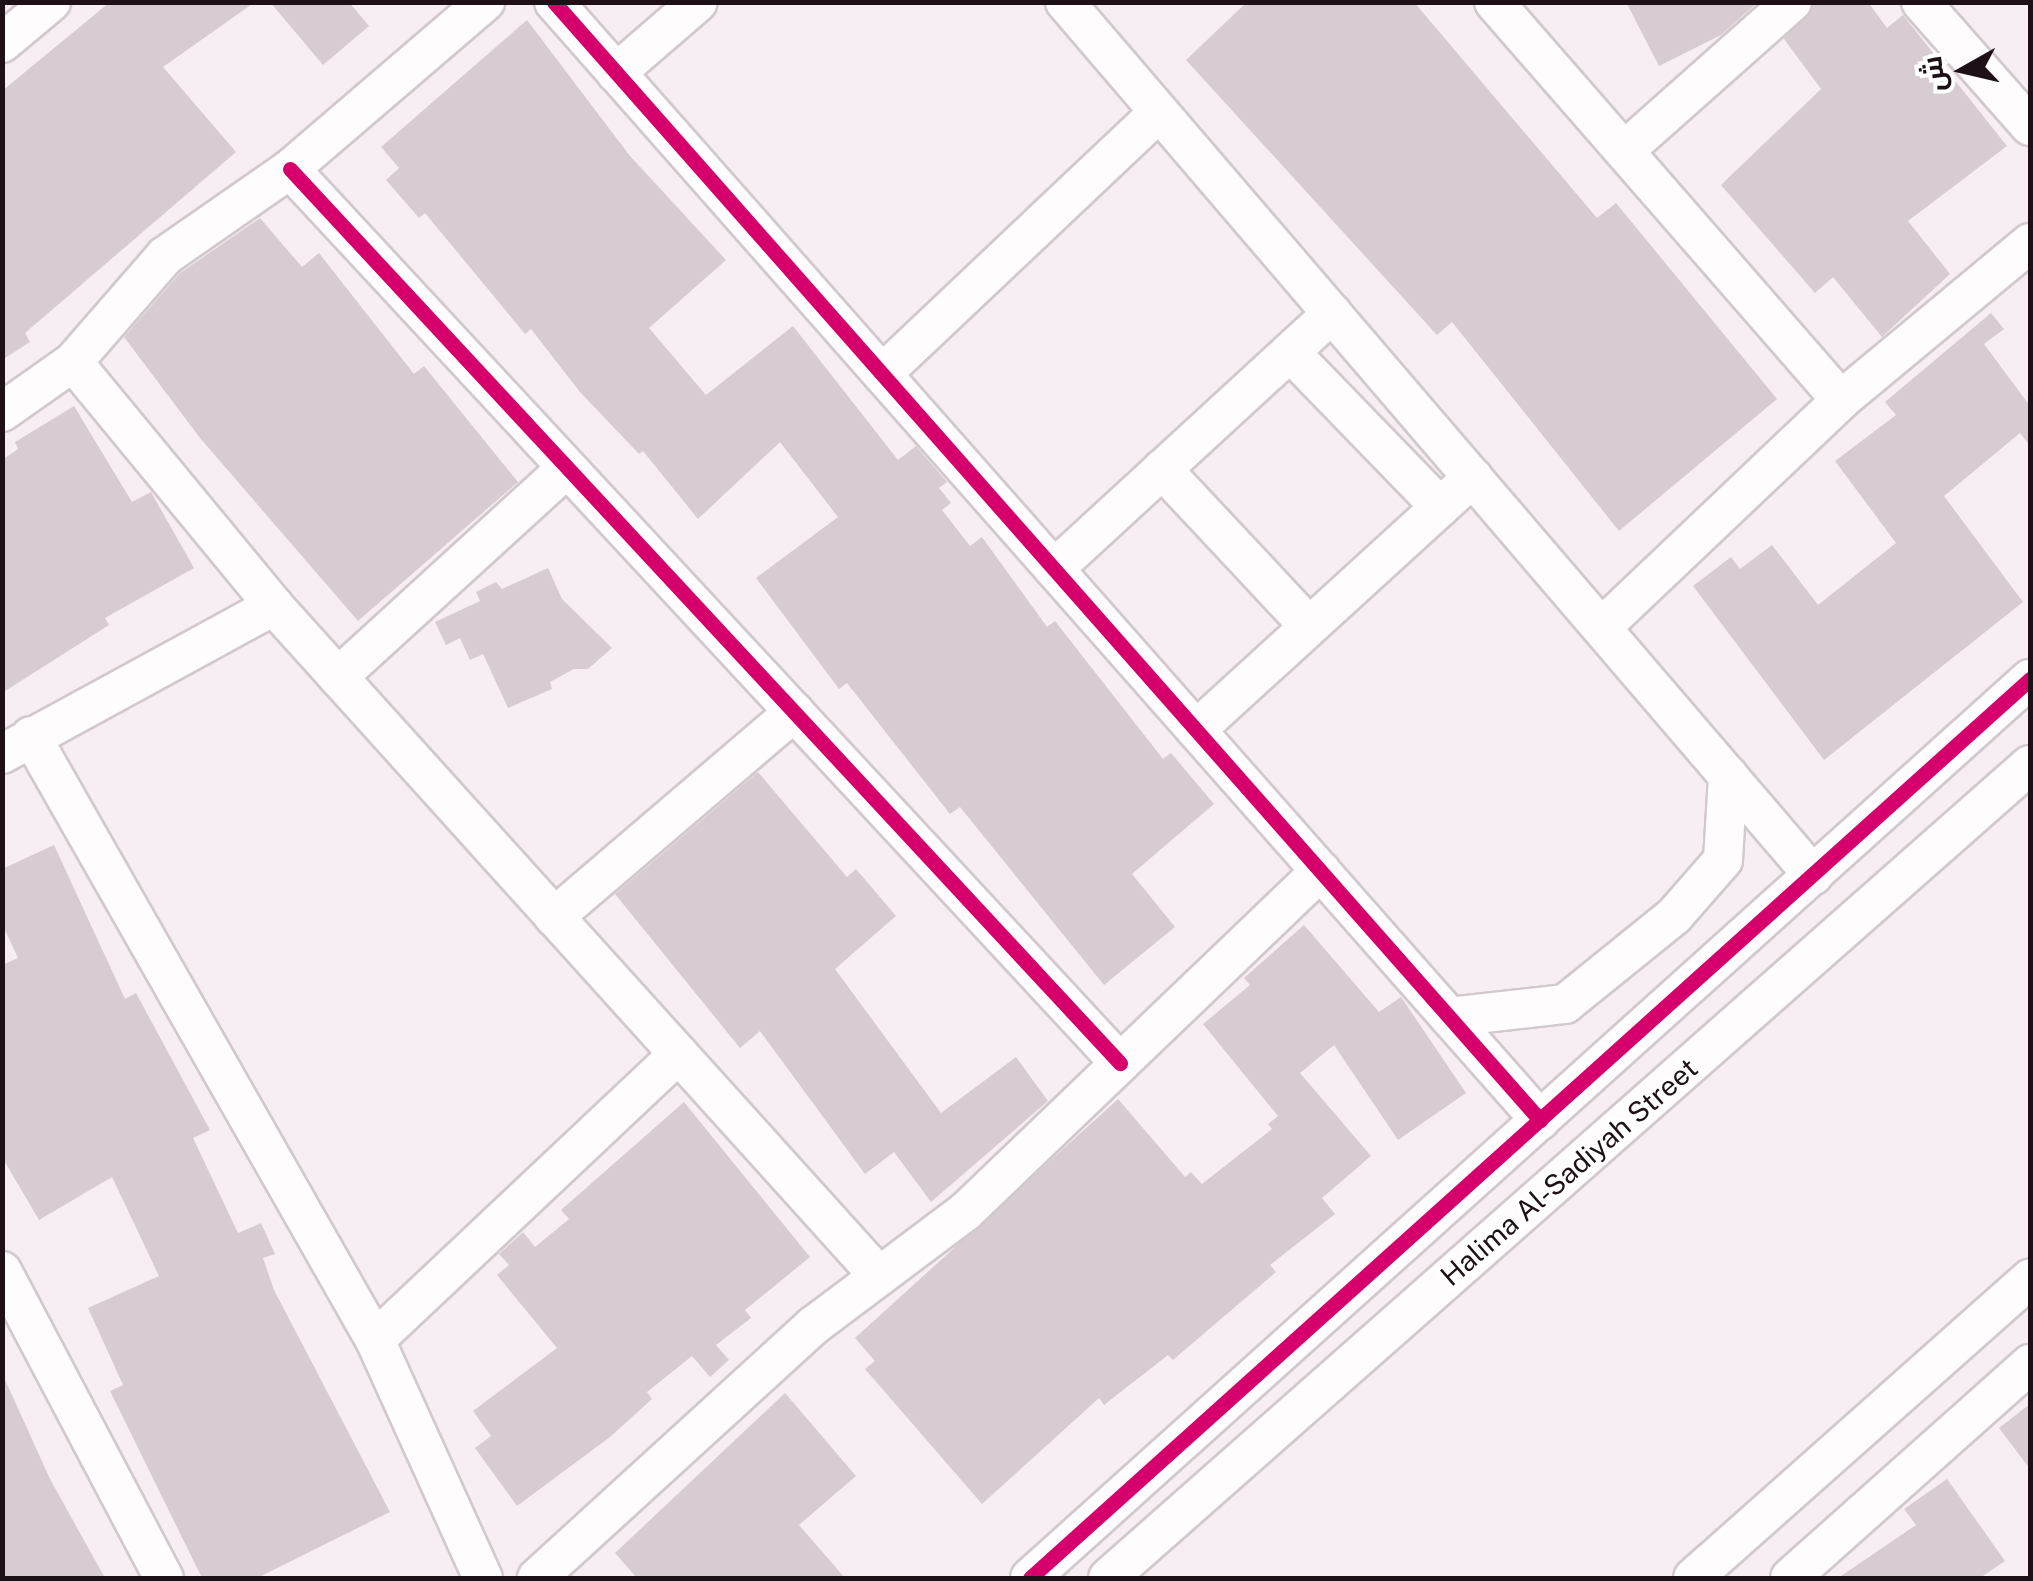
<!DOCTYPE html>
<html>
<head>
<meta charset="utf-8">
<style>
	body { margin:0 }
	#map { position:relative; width:2033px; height:1581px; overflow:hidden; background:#f6eef2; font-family:"Public Sans",Cairo,sans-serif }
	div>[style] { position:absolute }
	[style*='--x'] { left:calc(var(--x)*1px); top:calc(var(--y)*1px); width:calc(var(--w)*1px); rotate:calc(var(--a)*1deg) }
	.building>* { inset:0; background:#d7ccd2 }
	.roads { filter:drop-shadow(2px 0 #d2c8cd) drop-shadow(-2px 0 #d2c8cd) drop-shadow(0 2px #d2c8cd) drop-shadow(0 -2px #d2c8cd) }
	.minor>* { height:38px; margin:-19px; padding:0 19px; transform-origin:19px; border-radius:19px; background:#fefcfd }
	.cycleway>* { height:15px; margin:-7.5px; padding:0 7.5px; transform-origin:7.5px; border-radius:7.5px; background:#d6006c }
	span { translate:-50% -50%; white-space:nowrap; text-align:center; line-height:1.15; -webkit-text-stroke:8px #fff; paint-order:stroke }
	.street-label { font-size:28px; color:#1d1117 }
	.frame { position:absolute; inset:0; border:5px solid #1d1117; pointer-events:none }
	.north { position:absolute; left:1913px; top:20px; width:100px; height:100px; -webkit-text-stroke:8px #fff; paint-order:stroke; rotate:262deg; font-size:28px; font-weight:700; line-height:40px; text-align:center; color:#1d1117 }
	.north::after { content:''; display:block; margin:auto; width:35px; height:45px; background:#1d1117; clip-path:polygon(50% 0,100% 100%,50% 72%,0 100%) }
</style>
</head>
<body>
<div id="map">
	<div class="building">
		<div style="clip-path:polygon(110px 2px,255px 2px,163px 67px,236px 152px,25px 333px,30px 342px,2px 360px,2px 91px)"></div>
		<div style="clip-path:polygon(270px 2px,349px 2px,369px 26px,323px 65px)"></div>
		<div style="clip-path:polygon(1247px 2px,1414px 2px,1597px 218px,1616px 203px,1777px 399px,1619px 531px,1452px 322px,1437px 335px,1186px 60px)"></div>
		<div style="clip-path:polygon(1626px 2px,1758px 2px,1721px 35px,1659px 66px)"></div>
		<div style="clip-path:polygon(1814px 2px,1868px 2px,1887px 28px,1903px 15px,2007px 146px,1908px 221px,1950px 274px,1882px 337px,1833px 277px,1815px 293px,1721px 185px,1821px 89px,1784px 39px)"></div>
		<div style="clip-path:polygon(527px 20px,630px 156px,726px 260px,649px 328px,706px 395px,793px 326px,898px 460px,916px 446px,947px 482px,939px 488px,951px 503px,942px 510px,970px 546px,982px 537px,1047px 627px,1055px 621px,1163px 759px,1171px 753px,1214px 804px,1132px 874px,1175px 927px,1104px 985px,960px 807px,950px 814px,847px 683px,839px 689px,756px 578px,838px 517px,780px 442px,698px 519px,643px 451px,639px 454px,580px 392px,531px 329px,525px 334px,425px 213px,419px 218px,386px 180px,399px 168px,381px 147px)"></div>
		<div style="clip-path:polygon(260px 218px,302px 267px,319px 253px,414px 374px,424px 366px,518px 482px,358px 621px,200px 438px,124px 337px,180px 273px)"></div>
		<div style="clip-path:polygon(1991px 313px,2004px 329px,1984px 344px,2030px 406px,2030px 446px,2020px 433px,1944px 496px,2023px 602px,1824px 760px,1693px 586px,1731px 557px,1740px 569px,1772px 545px,1818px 605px,1896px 543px,1835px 461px,1896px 415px,1885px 402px)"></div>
		<div style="clip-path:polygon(74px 406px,132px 502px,151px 492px,194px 568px,105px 618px,109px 625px,2px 693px,2px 460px,18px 449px,15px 442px)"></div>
		<div style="clip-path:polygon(548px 568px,562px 599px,612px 648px,588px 669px,574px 669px,550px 682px,552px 689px,508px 708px,483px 654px,470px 660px,460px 638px,446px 645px,435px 622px,480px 601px,476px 592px,496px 582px,502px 589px)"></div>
		<div style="clip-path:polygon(758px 772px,847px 877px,856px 869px,896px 916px,835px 969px,941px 1113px,1016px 1057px,1048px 1101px,931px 1202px,894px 1152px,865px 1174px,760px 1031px,740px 1048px,615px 894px)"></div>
		<div style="clip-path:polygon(54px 845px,125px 999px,136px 993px,210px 1130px,193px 1138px,238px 1233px,261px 1223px,275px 1254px,263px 1258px,274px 1290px,390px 1512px,257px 1578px,202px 1578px,110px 1391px,123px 1385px,88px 1308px,159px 1276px,112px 1177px,39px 1220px,2px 1157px,2px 965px,18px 958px,2px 924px,2px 869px)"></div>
		<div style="clip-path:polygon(1304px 925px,1379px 1012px,1401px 997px,1466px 1093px,1398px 1140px,1334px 1045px,1300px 1073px,1371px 1156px,1322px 1198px,1335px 1214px,1270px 1265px,1276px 1272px,1173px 1360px,1168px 1355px,1104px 1405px,1099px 1398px,982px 1504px,865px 1369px,875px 1361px,855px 1338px,1118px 1099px,1185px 1177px,1191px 1172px,1202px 1184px,1272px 1129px,1268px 1124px,1278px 1116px,1203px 1024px,1250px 985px,1244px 978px)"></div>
		<div style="clip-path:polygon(684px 1102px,810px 1257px,745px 1310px,751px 1318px,716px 1345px,729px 1360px,710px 1377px,692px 1356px,647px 1392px,652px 1399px,610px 1437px,517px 1506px,475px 1448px,491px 1436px,473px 1411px,557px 1348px,497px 1275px,509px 1265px,499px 1254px,523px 1232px,535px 1247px,569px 1219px,561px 1210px)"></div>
		<div style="clip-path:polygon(2px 1373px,50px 1479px,105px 1578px,2px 1578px)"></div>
		<div style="clip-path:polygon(785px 1393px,856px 1476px,799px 1525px,845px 1578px,637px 1578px,615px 1553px)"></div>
		<div style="clip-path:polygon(2030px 1404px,2030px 1469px,1999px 1428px)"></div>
		<div style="clip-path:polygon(1947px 1479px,2005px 1561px,1980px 1578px,1838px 1578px,1916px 1525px,1904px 1509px)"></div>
	</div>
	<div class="roads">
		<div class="minor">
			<div style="--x:554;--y:2;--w:1491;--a:48.59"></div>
			<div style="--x:1065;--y:2;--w:1150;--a:49.41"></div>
			<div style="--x:1494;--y:2;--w:528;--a:48.92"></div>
			<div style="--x:1921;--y:2;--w:165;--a:48.7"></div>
			<div style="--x:2;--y:43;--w:64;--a:-39.9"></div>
			<div style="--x:616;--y:73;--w:108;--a:-40.9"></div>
			<div style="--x:1624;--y:151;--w:225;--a:-41.6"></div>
			<div style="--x:290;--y:169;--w:1220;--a:47.13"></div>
			<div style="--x:1290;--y:352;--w:216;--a:45.9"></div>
			<div style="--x:73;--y:362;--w:316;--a:50.5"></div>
			<div style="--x:274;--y:606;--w:903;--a:47.92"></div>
			<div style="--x:882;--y:374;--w:381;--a:-43.4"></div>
			<div style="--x:2;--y:412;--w:87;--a:-35.2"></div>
			<div style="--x:73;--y:362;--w:140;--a:-49"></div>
			<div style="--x:165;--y:256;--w:152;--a:-34.8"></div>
			<div style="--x:290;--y:169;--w:257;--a:-40.6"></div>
			<div style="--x:1162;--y:469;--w:215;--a:46.9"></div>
			<div style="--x:1054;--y:569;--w:378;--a:-42.6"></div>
			<div style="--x:1602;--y:627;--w:330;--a:-43.5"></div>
			<div style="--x:1841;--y:400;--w:246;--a:-39.7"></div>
			<div style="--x:338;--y:677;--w:310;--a:-42.4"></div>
			<div style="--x:1196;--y:730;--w:375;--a:-42.4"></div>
			<div style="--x:31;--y:736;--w:695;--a:60.34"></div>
			<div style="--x:375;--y:1340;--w:261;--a:65.6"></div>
			<div style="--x:2;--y:754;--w:310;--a:-28.6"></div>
			<div style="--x:554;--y:917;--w:316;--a:-40.5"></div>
			<div style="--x:1449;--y:1017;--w:117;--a:-6.4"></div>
			<div style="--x:1565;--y:1004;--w:140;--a:-38.9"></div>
			<div style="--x:1674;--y:916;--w:74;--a:-48.8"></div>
			<div style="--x:1723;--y:860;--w:85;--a:-86.6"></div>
			<div style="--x:2;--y:1271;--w:347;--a:62.2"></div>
			<div style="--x:375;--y:1340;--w:417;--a:-43.3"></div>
			<div style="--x:537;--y:1578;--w:374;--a:-42.4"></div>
			<div style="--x:813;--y:1326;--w:190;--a:-36.9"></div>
			<div style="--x:965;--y:1212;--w:493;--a:-43.8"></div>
			<div style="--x:1030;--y:1578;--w:1345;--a:-41.96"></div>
			<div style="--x:1108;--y:1578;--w:1229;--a:-41.41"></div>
			<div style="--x:1693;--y:1578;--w:451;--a:-41.6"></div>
			<div style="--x:1790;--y:1578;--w:322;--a:-41.7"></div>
		</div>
	</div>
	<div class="cycleway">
		<div style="--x:554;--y:2;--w:1491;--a:48.59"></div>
		<div style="--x:290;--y:169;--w:1220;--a:47.13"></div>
		<div style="--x:1030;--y:1578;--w:1345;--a:-41.96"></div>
	</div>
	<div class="street-label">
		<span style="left:1569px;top:1172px;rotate:-41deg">Halima Al-Sadiyah Street</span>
	</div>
	<div class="frame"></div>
	<div class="north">ش</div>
</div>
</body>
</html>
